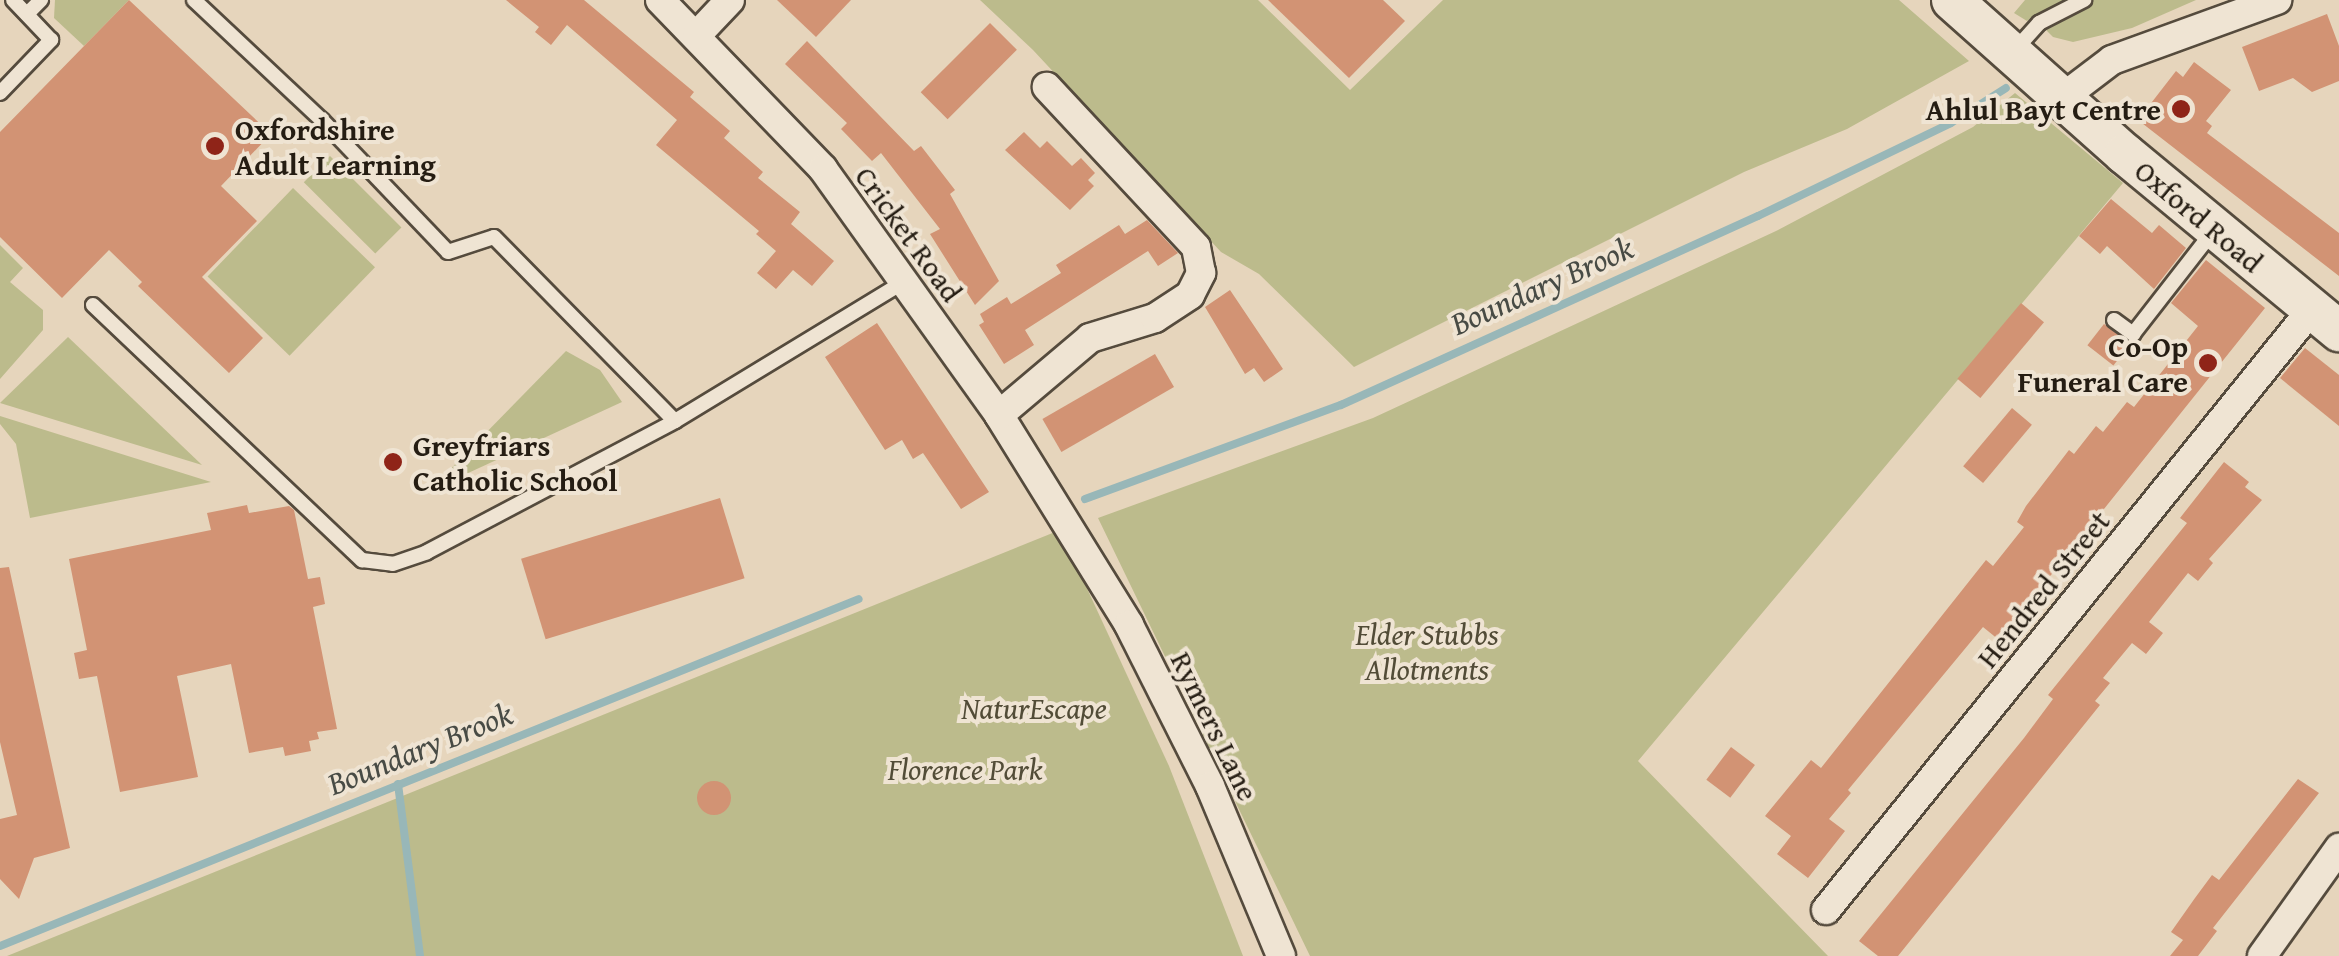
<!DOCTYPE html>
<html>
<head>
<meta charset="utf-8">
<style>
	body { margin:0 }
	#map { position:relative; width:2339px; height:956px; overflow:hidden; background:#e6d5bc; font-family:"Gentium Book Plus",serif }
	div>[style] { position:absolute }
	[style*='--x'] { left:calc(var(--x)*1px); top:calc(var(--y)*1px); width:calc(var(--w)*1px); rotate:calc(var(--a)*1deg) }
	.green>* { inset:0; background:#bcbb8c; transform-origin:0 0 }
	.stream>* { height:8px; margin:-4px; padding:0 4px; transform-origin:4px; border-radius:4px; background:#98b7b8 }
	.building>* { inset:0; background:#d29374; transform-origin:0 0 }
	.round { border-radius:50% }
	.roads { filter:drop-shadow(2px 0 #554b3d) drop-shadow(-2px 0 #554b3d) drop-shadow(0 2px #554b3d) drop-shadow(0 -2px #554b3d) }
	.lane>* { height:14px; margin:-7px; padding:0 7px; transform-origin:7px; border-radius:7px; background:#efe4d3 }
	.street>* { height:28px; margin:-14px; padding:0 14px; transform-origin:14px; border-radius:14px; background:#efe4d3 }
	.secondary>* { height:40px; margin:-20px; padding:0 20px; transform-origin:20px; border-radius:20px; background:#efe4d3 }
	.dots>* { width:28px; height:28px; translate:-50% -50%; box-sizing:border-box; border:5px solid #efe4d3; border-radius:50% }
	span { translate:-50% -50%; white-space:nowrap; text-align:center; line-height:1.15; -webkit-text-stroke:8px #efe4d3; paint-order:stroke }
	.poi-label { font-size:30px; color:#251d13; font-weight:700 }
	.right { translate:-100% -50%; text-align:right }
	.left { translate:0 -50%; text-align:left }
	.street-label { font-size:30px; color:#251d13 }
	.park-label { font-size:30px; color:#524c37; font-style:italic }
	.water-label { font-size:32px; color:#484b45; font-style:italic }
</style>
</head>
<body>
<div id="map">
	<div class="green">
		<div style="clip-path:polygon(55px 0,129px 0,84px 46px,54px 18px)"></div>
		<div style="clip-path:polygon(980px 0,1258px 0,1350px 90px,1443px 0,1899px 0,1969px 61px,1847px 129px,1744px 172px,1354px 367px,1259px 274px,1221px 252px,1033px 50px)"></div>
		<div style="clip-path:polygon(2025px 0,2196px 0,2132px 28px,2073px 42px,2053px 37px,2033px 17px,2027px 21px,2014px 13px)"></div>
		<div style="clip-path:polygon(2015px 93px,2123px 183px,1638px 761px,1828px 956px,1310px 956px,1098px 518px,1373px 418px,1776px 231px,1973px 127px)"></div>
		<div style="left:330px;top:156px;width:101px;height:37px;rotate:45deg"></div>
		<div style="left:293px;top:188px;width:114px;height:123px;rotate:44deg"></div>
		<div style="clip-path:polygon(0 245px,23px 268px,10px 282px,43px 310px,43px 330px,0 379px)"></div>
		<div style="clip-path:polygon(68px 337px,202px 465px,0 403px)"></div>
		<div style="clip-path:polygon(566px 351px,600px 370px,622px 402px,429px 491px)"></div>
		<div style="clip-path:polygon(0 416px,211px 482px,30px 518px,16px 444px,0 424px)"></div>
		<div style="clip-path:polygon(1060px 530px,1169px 766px,1243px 956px,7px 956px)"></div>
	</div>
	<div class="stream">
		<div style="--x:1085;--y:499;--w:273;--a:-20.2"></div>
		<div style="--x:1341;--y:405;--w:458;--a:-24.4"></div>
		<div style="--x:1758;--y:216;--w:214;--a:-25.7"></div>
		<div style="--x:1951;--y:123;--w:65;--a:-32.5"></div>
		<div style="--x:398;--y:784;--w:173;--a:82.7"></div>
		<div style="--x:0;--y:946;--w:926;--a:-22"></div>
	</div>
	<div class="building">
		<div style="clip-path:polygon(129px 0,271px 134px,221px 186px,257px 221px,202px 277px,263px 338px,229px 373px,138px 286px,142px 282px,109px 250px,62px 298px,0 237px,0 132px)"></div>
		<div style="clip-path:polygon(506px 0,584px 0,694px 92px,690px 97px,730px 131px,724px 138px,763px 172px,758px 178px,800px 212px,791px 224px,834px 261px,812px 286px,793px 270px,776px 289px,757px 273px,776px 251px,756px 234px,759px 231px,656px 145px,677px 120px,567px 25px,551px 45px,535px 32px,539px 27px)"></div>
		<div style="clip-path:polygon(777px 0,851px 0,816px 37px)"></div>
		<div style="clip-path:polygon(1268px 0,1383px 0,1405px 21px,1349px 78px)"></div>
		<div style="clip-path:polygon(2327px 14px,2339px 46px,2339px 81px,2312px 92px,2293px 78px,2259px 91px,2242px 47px)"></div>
		<div style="left:990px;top:23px;width:38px;height:98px;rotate:45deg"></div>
		<div style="clip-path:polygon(807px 41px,914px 151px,921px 146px,955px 190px,950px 194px,999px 281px,975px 305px,930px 234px,940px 229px,881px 153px,872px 161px,841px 129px,847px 123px,785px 64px)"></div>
		<div style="clip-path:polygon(2194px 62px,2231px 90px,2206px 121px,2212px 126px,2207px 133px,2339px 233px,2339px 276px,2138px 120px,2176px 71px,2183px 77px)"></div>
		<div style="clip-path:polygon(1024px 132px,1040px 148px,1047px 141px,1072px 166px,1081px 158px,1095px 173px,1088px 180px,1094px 186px,1070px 210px,1005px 150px)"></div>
		<div style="clip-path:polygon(2111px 199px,2152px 233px,2159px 225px,2186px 248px,2154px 289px,2107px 246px,2100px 254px,2079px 236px)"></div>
		<div style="clip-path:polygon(1147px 220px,1178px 253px,1158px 266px,1148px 251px,1025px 330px,1034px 345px,1004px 364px,979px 325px,984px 322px,980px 314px,1007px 297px,1011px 304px,1061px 273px,1056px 265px,1119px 225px,1125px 234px)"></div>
		<div style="clip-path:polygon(2206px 260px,2265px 308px,1999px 640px,1983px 627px,1848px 790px,1851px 793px,1829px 819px,1845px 831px,1808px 878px,1777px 854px,1791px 836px,1765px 816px,1811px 760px,1821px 768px,1986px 560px,1993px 566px,2024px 527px,2017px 522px,2026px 506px,2069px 450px,2074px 454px,2096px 426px,2103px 432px,2127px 402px,2134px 407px,2198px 326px,2171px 303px)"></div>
		<div style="clip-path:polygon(1230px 290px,1283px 369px,1264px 382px,1254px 368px,1245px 374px,1205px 307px)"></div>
		<div style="left:2021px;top:303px;width:30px;height:99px;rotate:40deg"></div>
		<div style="clip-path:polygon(877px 323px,989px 492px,961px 509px,923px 453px,913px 459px,902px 440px,885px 450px,825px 357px)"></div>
		<div style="left:2104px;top:324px;width:33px;height:27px;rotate:38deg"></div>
		<div style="clip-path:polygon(2305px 348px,2339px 375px,2339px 426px,2280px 378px)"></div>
		<div style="left:1155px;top:354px;width:38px;height:130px;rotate:60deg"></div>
		<div style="left:2012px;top:408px;width:26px;height:76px;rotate:40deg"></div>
		<div style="clip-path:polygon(2224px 462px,2249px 482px,2245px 487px,2262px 500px,2209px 559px,2213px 563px,2198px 581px,2188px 573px,2149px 622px,2163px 633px,2146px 654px,2132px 643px,2103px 678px,2110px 683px,2095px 701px,2100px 705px,1898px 956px,1878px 956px,1859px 941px,2024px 738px,2053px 699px,2048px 695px,2187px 523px,2180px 518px)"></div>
		<div style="left:720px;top:498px;width:84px;height:208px;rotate:73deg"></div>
		<div style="clip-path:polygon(247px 505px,249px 513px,289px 506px,294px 510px,308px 579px,320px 577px,325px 604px,313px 607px,337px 729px,317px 732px,319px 739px,309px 741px,311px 751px,285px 756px,283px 747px,249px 753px,231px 664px,177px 676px,198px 777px,120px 792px,97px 676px,79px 679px,74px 653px,87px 650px,69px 559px,211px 530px,207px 513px)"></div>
		<div style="clip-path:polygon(9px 567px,70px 848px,34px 858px,19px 899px,0 879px,0 819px,17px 815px,0 742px,0 568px)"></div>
		<div style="left:1731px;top:747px;width:30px;height:41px;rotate:37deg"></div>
		<div style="clip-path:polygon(2298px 779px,2319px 793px,2213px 928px,2217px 931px,2198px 956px,2170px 956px,2183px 940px,2171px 932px,2195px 898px,2212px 875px,2219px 880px)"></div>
		<div class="round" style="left:697px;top:781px;width:34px;height:34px"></div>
	</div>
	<div class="roads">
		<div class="lane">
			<div style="--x:194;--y:0;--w:175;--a:43.2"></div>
			<div style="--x:322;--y:120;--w:182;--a:46.3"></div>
			<div style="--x:448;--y:252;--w:48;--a:-18.1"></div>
			<div style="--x:494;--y:237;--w:258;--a:45.5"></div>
			<div style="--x:675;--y:421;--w:268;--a:-31.3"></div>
			<div style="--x:27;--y:14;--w:20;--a:-45"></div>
			<div style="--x:2014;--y:51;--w:38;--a:-48"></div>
			<div style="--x:2039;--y:23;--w:51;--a:-27.1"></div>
			<div style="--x:0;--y:93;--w:74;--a:-46.1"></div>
			<div style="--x:51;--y:40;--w:55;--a:-133.5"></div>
			<div style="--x:93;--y:305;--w:371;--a:43.5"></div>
			<div style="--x:362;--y:560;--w:31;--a:7"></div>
			<div style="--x:393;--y:564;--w:36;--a:-19"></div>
			<div style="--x:427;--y:552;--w:280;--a:-27.8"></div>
			<div style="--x:2114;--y:320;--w:24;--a:36"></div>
			<div style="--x:2133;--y:334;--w:132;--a:-52.1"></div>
		</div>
		<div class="street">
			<div style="--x:660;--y:0;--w:235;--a:46"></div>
			<div style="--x:823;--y:169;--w:302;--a:54.4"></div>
			<div style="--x:999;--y:415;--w:247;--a:58.2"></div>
			<div style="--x:1129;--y:625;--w:180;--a:63.3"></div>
			<div style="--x:1210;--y:786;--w:184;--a:67.3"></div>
			<div style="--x:697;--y:35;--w:48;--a:-46.7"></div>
			<div style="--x:2062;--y:98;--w:63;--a:-37.2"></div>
			<div style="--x:2112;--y:60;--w:176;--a:-20"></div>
			<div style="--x:999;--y:415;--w:119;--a:-40.2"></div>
			<div style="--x:1090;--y:338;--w:68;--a:-17.1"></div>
			<div style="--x:1155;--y:318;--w:42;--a:-33.3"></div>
			<div style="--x:1190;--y:295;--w:25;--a:-63"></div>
			<div style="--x:1201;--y:273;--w:26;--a:-101"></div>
			<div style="--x:1196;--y:247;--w:219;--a:-133"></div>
			<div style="--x:1826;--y:910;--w:773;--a:-51.04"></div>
			<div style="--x:2262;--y:956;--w:133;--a:-54.5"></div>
		</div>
		<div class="secondary">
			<div style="--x:1952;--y:0;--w:232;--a:41.7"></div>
			<div style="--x:2125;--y:154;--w:278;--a:39.6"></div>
		</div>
	</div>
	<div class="dots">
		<div style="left:2181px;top:109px;background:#8f2418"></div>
		<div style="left:215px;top:146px;background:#8f2418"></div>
		<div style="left:2208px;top:363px;background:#8f2418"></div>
		<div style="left:393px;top:462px;background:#8f2418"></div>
	</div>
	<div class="poi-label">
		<span class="right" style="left:2161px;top:109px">Ahlul Bayt Centre</span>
		<span class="left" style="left:235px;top:146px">Oxfordshire<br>Adult Learning</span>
		<span class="right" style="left:2188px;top:363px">Co-Op<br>Funeral Care</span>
		<span class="left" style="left:413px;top:462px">Greyfriars<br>Catholic School</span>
	</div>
	<div class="street-label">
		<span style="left:2199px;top:216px;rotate:40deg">Oxford Road</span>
		<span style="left:909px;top:234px;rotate:54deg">Cricket Road</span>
		<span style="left:2043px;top:589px;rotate:-51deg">Hendred Street</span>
		<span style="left:1215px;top:726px;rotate:64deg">Rymers Lane</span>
	</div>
	<div class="park-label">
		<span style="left:1427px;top:651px">Elder Stubbs<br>Allotments</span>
		<span style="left:1034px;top:708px">NaturEscape</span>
		<span style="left:965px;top:769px">Florence Park</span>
	</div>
	<div class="water-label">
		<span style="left:1542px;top:286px;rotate:-24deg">Boundary Brook</span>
		<span style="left:420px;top:749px;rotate:-22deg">Boundary Brook</span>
	</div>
</div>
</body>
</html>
